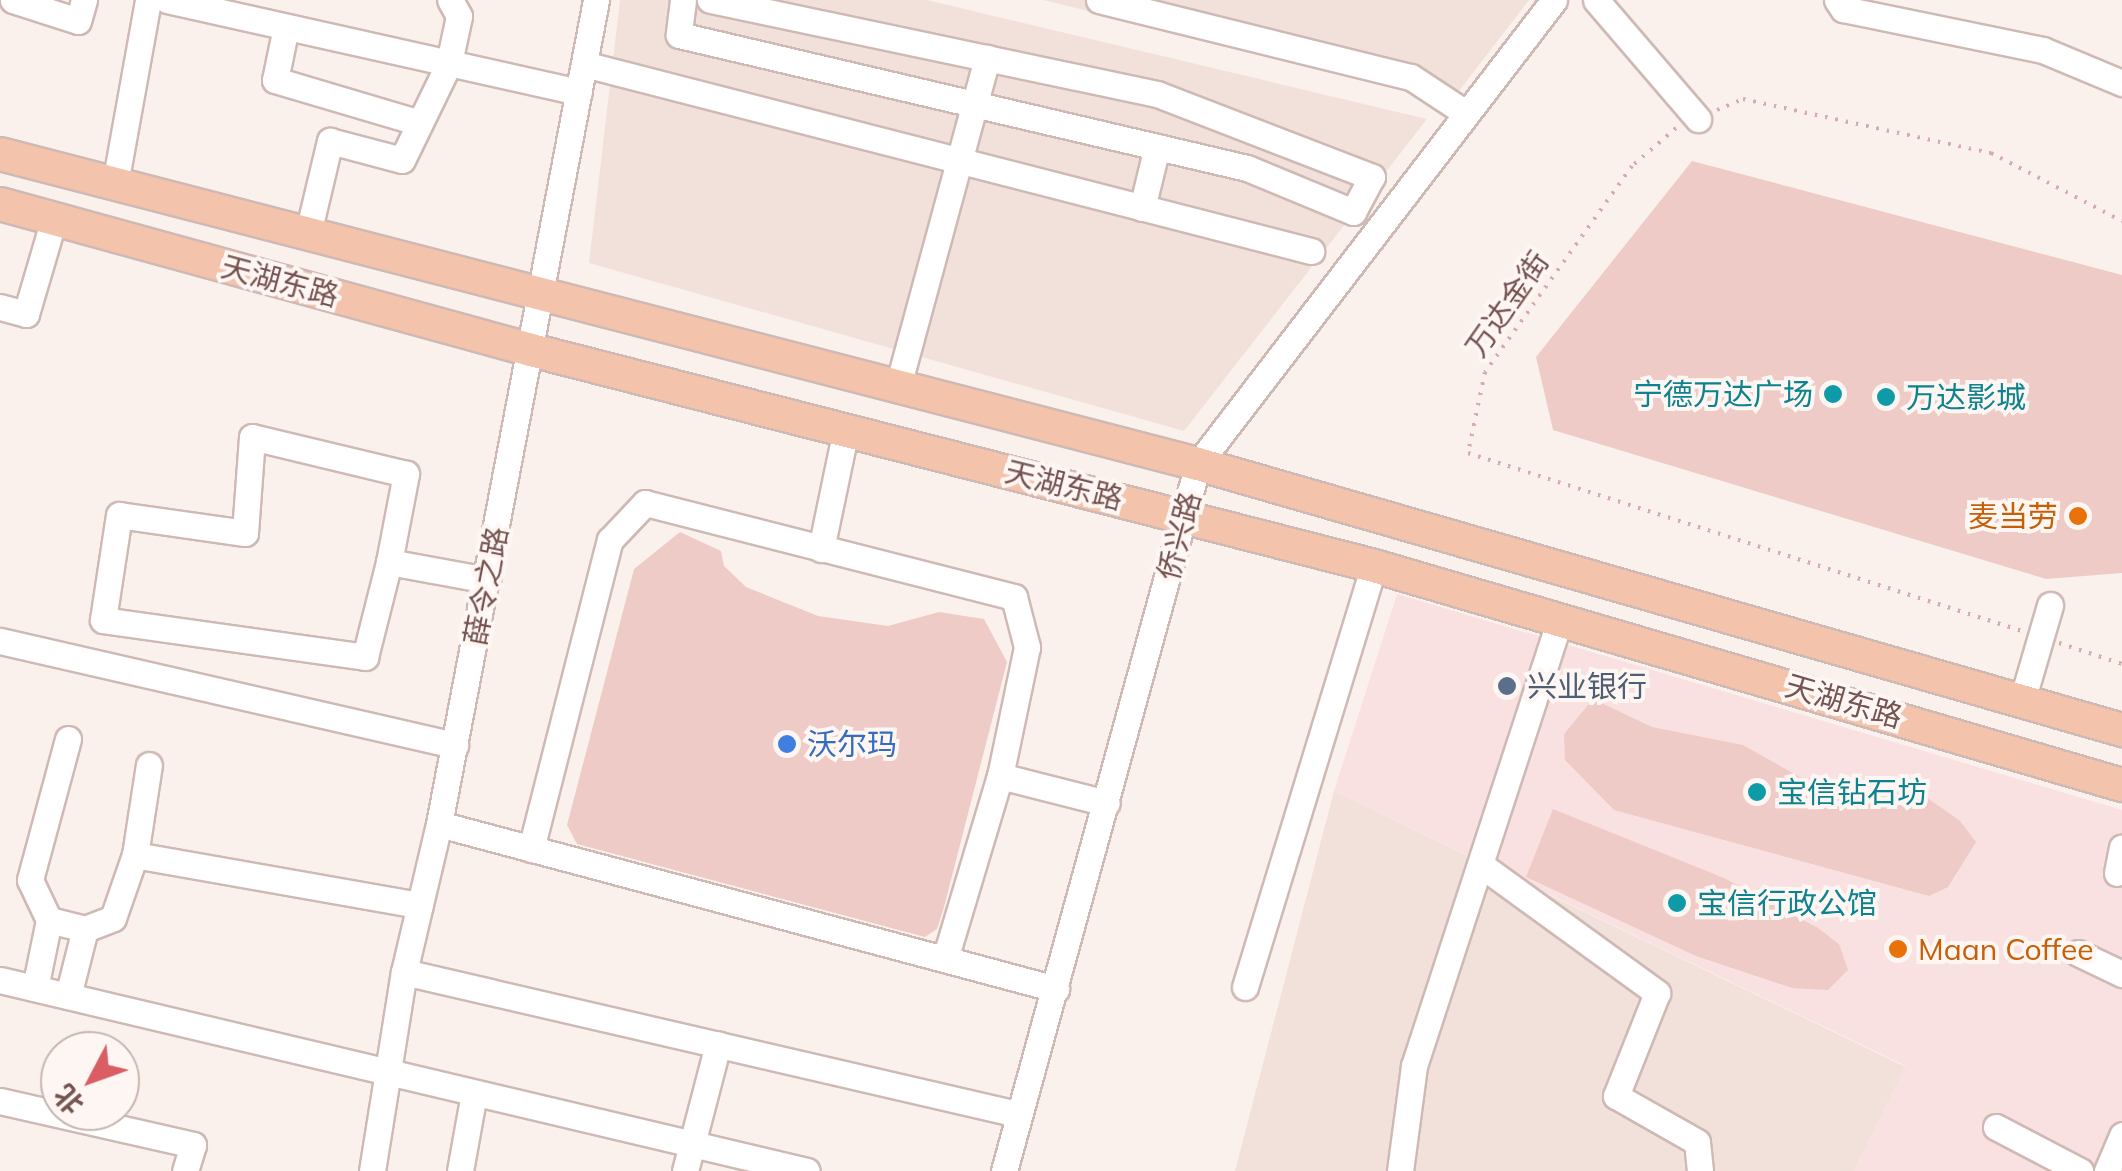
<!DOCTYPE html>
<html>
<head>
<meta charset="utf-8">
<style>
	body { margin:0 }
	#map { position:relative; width:2122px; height:1171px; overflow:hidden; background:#fbf1ec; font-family:Mulish,"Noto Sans SC",sans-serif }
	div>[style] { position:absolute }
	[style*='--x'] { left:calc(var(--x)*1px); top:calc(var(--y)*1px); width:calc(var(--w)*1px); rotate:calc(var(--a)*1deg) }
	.residential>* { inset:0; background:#f2e1db }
	.commercial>* { inset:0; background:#fae1e1 }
	.building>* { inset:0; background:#eecbc6 }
	.path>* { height:4px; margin-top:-2px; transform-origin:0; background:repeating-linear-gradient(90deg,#d4ada8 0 2.5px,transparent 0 10.5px) }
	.roads { filter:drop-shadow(2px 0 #cfb9b4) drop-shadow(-2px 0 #cfb9b4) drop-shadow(0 2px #cfb9b4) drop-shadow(0 -2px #cfb9b4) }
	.minor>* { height:25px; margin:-12.5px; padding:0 12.5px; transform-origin:12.5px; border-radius:12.5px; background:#fff }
	.major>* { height:32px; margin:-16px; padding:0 16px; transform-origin:16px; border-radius:16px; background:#f3c4ab }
	.dots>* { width:28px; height:28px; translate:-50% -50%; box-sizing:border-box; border:5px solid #fef6f2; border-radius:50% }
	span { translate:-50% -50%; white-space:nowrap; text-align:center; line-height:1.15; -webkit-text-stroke:8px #fef6f2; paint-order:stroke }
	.street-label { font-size:30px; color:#755350 }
	.culture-label { font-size:30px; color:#0d838f }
	.right { translate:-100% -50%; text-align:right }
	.left { translate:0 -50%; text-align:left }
	.food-label { font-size:30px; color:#c56008 }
	.service-label { font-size:30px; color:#4e5e75 }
	.shop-label { font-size:30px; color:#366cbe }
	.north { position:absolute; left:40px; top:1031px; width:100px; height:100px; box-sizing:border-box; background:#fef6f2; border:2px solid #c7b5b1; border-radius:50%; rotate:229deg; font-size:28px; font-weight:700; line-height:40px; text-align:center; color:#755350 }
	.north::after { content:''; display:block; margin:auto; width:35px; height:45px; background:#da5d64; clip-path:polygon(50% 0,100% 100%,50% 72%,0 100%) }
</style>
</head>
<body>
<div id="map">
	<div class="residential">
		<div style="clip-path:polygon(620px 0,927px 0,1427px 119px,1184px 431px,589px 263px)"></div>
		<div style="clip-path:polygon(1043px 0,1529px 0,1452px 100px)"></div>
		<div style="clip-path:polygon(1334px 791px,1906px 1067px,1854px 1171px,1235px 1171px)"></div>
	</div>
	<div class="commercial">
		<div style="clip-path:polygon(1397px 594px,2122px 810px,2122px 1171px,1854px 1171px,1906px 1066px,1334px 791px)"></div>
	</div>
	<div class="building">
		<div style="clip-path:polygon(1692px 161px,2122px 275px,2122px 573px,2046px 579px,1553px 430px,1536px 357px)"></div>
		<div style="clip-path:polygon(680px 532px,721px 551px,724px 566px,746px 587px,818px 616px,888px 626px,939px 612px,984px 619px,1007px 662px,944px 907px,937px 929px,925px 937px,577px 844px,567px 825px,634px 569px)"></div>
		<div style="clip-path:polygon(1593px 699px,1652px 727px,1743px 745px,1800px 777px,1909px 785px,1960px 821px,1976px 842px,1948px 887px,1929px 896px,1614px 810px,1565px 760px,1564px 734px)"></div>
		<div style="clip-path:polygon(1553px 809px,1724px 878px,1818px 928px,1839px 944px,1848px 970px,1828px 990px,1792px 988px,1696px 956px,1526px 877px)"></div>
	</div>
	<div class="path">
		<div style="--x:1717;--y:110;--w:28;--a:-23"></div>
		<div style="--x:1743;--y:99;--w:254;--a:12.3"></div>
		<div style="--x:1991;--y:153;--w:148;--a:27.4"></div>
		<div style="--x:1676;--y:128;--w:58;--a:139.2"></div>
		<div style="--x:1632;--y:166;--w:253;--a:125.5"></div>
		<div style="--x:1485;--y:372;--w:83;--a:101.9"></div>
		<div style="--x:1468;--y:453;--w:582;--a:17.81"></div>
		<div style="--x:2059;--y:643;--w:66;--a:18.4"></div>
	</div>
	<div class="roads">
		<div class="minor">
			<div style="--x:13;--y:0;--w:68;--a:17.9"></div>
			<div style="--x:78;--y:21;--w:22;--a:-74"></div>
			<div style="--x:167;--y:0;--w:422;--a:12.6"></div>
			<div style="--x:683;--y:0;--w:35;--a:97"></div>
			<div style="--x:679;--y:35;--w:583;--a:13.18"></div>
			<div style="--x:1247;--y:168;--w:115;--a:22.5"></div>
			<div style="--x:1353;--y:212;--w:40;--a:-62"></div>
			<div style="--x:1372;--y:177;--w:230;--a:-158.9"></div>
			<div style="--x:1157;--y:94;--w:457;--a:-168.1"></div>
			<div style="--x:1099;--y:0;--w:321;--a:13.9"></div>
			<div style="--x:1411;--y:77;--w:64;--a:33.4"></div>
			<div style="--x:1596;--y:0;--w:157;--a:49.4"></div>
			<div style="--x:1837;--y:0;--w:11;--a:56"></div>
			<div style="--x:1843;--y:9;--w:204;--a:11.6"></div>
			<div style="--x:2043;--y:50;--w:86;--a:22.7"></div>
			<div style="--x:286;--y:27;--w:54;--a:101.7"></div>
			<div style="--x:275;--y:80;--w:151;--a:16.5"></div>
			<div style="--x:584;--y:64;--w:751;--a:14.42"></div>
			<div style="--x:115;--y:184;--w:187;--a:-79.8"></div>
			<div style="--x:1142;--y:208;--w:63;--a:-76.2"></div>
			<div style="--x:308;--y:233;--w:95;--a:-76.6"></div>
			<div style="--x:330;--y:141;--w:74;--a:14.8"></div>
			<div style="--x:402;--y:160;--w:108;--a:-64.1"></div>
			<div style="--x:449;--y:63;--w:48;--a:-78"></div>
			<div style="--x:459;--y:16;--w:18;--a:-119"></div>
			<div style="--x:0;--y:307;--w:27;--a:15"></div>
			<div style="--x:26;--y:314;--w:99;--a:-73.6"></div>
			<div style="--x:898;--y:386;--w:340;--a:-74.8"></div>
			<div style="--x:821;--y:549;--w:123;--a:-78.2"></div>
			<div style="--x:389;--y:562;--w:90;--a:-79.1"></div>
			<div style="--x:406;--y:474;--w:158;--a:-166.5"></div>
			<div style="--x:252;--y:437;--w:96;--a:94.2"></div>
			<div style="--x:245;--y:533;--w:127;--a:-171.9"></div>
			<div style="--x:119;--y:515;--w:106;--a:98.7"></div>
			<div style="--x:103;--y:620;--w:265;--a:8"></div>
			<div style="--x:365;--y:657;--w:98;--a:-75.8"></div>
			<div style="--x:389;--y:562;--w:100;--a:10.4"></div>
			<div style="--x:0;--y:641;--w:467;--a:12.9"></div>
			<div style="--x:2022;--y:701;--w:100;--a:-73.7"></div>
			<div style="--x:68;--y:739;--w:146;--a:105.1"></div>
			<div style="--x:30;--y:880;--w:44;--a:64.6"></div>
			<div style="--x:49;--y:920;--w:37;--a:14"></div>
			<div style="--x:85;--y:929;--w:30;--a:-21"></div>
			<div style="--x:113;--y:918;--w:67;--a:-70.8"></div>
			<div style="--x:135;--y:855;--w:289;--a:10"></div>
			<div style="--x:439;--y:824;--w:639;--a:14.97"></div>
			<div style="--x:531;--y:849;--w:319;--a:-75.7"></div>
			<div style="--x:610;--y:540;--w:51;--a:-46.6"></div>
			<div style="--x:645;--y:503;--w:381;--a:14.3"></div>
			<div style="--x:1014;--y:597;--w:52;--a:75.4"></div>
			<div style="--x:1027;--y:647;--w:132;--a:101.8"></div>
			<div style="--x:1000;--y:776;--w:110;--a:14.2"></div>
			<div style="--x:135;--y:855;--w:91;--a:-81.2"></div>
			<div style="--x:1481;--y:865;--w:218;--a:36"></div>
			<div style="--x:1657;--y:993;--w:111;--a:111.7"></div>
			<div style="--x:1616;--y:1096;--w:93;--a:29.6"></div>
			<div style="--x:1697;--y:1142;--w:29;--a:84"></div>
			<div style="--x:2117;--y:873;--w:26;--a:-79"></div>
			<div style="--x:2078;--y:953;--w:49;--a:25.5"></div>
			<div style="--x:945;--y:959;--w:191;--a:-73.3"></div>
			<div style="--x:404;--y:972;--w:629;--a:13.04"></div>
			<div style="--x:0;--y:980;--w:829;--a:13.32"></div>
			<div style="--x:1245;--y:987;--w:440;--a:-73"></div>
			<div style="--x:35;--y:988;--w:69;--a:-78.4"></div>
			<div style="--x:68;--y:996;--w:69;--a:-75.8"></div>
			<div style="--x:0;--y:1101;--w:198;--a:12.8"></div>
			<div style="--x:193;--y:1145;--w:27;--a:107"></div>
			<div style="--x:1996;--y:1127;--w:95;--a:27.6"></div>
			<div style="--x:372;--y:1171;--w:202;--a:-80.9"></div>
			<div style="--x:404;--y:972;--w:152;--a:-76.7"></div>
			<div style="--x:439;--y:824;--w:839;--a:-79.21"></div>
			<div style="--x:460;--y:1171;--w:79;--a:-79.8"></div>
			<div style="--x:685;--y:1171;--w:131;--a:-75.4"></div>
			<div style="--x:1004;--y:1171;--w:733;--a:-74.66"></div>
			<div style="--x:1198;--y:464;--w:585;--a:-52.5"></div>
			<div style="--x:1400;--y:1171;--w:106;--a:-82.4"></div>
			<div style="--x:1414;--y:1066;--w:467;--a:-71.9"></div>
			<div style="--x:2107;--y:1171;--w:39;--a:-67"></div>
		</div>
		<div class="major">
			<div style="--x:0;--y:154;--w:1237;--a:14.51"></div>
			<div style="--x:1198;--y:464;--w:962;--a:16.06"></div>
			<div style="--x:0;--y:204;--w:551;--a:15.37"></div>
			<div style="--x:531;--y:350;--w:870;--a:14.37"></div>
			<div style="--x:1374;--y:566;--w:779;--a:16.32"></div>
		</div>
	</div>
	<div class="dots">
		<div style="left:1833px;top:394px;background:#0f9aa8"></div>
		<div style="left:1886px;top:397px;background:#0f9aa8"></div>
		<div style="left:2078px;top:516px;background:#e8710a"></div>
		<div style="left:1507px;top:686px;background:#5c6f8a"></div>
		<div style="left:787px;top:744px;background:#3f7fe0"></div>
		<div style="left:1757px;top:792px;background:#0f9aa8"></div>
		<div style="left:1677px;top:903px;background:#0f9aa8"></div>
		<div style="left:1898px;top:949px;background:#e8710a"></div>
	</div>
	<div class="street-label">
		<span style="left:280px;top:281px;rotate:15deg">天湖东路</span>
		<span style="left:1507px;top:304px;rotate:-55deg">万达金街</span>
		<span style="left:1064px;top:485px;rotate:14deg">天湖东路</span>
		<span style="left:1179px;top:536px;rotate:-75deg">侨兴路</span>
		<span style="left:486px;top:586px;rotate:-79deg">薛令之路</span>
		<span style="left:1844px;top:701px;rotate:16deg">天湖东路</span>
	</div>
	<div class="culture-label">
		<span class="right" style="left:1813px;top:394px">宁德万达广场</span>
		<span class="left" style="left:1906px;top:397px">万达影城</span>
		<span class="left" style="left:1777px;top:792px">宝信钻石坊</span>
		<span class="left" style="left:1697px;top:903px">宝信行政公馆</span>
	</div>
	<div class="food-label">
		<span class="right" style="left:2058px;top:516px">麦当劳</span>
		<span class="left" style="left:1918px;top:949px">Maan Coffee</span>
	</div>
	<div class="service-label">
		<span class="left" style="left:1527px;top:686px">兴业银行</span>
	</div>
	<div class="shop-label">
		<span class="left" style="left:807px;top:744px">沃尔玛</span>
	</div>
	<div class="north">北</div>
</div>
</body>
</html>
